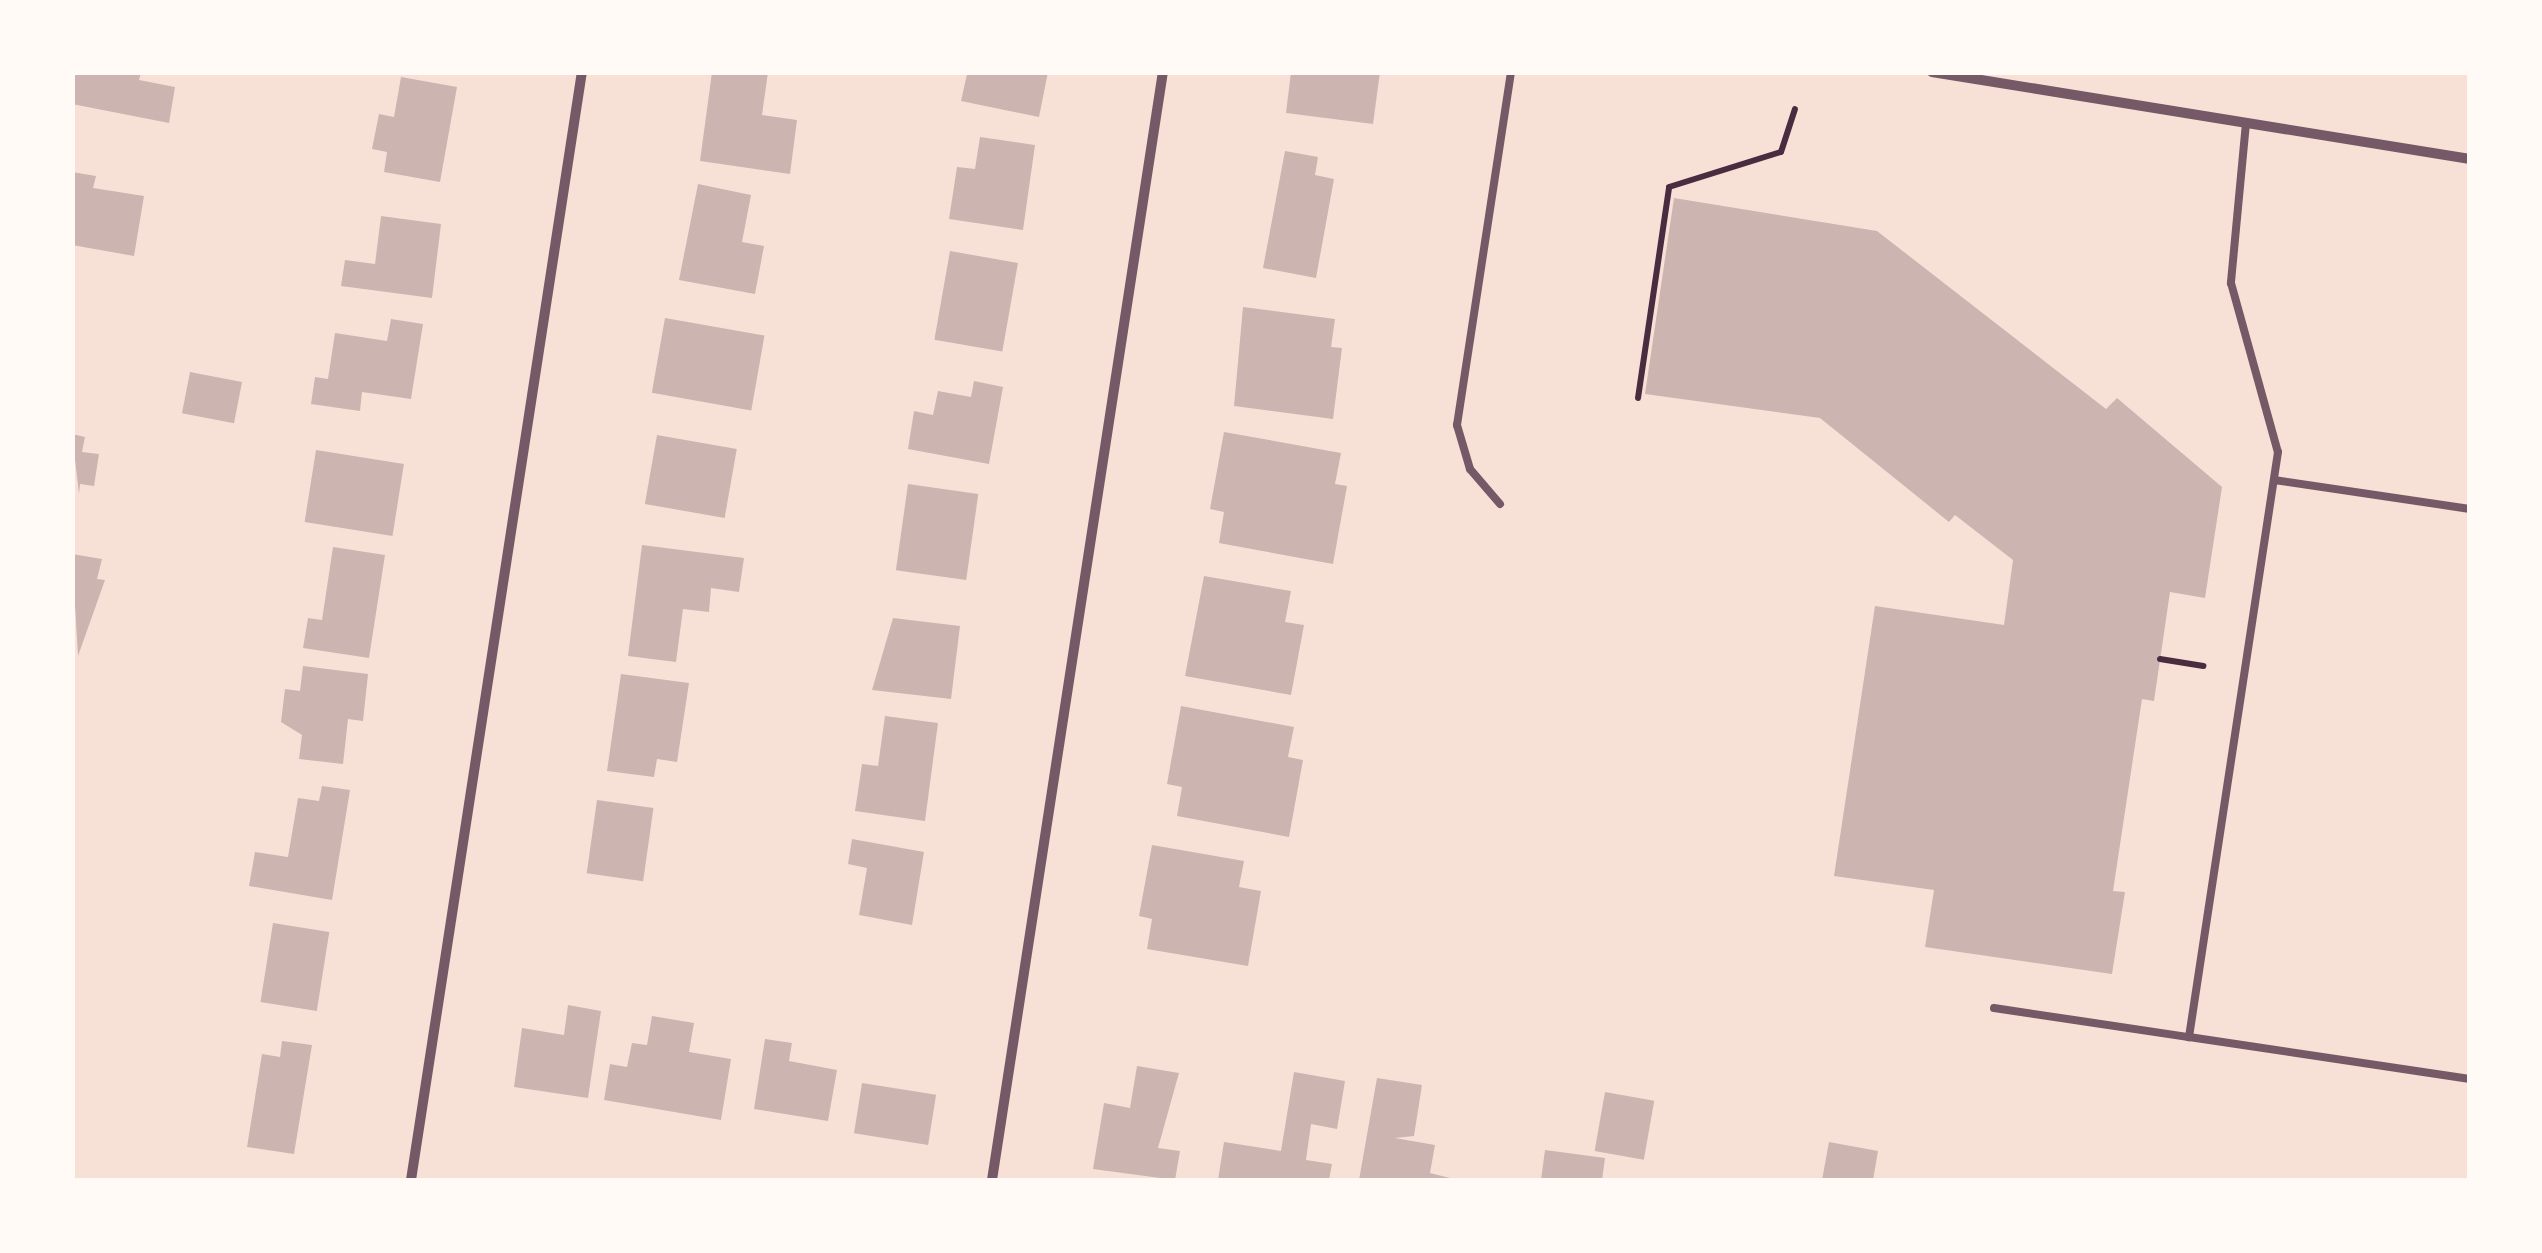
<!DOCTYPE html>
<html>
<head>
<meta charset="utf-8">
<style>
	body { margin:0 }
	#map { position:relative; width:2542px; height:1253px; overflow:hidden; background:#f7e1d7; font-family:Overpass,sans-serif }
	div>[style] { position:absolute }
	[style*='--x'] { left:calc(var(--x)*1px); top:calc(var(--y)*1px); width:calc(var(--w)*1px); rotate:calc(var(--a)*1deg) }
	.building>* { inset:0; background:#ccb4b1; transform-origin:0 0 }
	.path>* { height:6px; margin:-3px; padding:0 3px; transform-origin:3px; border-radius:3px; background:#4a2c40 }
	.service>* { height:8px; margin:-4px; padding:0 4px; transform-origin:4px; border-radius:4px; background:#755966 }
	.minor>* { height:10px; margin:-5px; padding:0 5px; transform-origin:5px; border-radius:5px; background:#755966 }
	span { translate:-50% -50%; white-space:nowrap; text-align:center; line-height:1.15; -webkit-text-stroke:10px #fffaf5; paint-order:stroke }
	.frame { position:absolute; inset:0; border:75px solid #fffaf5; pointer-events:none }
</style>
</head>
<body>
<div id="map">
	<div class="building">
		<div style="clip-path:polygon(72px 72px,141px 72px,139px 80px,175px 87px,169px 123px,72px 104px)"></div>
		<div style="clip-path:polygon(712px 72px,768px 72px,762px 115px,797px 120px,790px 174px,700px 161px)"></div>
		<div style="clip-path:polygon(990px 72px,1048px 72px,1039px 117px,961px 101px,967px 74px)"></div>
		<div style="clip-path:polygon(1291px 72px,1380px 72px,1373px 124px,1286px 113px)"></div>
		<div style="clip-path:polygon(401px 77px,457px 87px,440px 182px,384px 172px,387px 152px,372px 149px,379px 114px,394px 117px)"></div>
		<div style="clip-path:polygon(980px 137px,1035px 145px,1023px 230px,949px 219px,957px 167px,975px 169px)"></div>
		<div style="clip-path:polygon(1285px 151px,1318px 157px,1315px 175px,1334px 179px,1316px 278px,1263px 268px)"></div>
		<div style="clip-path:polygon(72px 172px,96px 176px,93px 188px,144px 196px,134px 256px,72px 245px)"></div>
		<div style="clip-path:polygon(698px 184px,751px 195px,742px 242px,764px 246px,755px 294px,679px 280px)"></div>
		<div style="clip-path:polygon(1674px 198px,1877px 231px,2106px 409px,2117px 398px,2222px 487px,2205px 598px,2170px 592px,2154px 701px,2142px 699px,2113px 891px,2125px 892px,2112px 974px,1925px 947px,1934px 890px,1834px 876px,1875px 606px,2004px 625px,2013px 560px,1955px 515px,1949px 522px,1820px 418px,1645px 394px)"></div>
		<div style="clip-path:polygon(381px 216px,441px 224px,432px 298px,341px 286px,345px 260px,375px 264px)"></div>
		<div style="left:950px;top:251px;width:69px;height:90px;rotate:10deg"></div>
		<div style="clip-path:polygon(1243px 307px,1335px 319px,1331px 347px,1342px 348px,1333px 419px,1234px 406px)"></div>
		<div style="left:665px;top:318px;width:101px;height:76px;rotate:10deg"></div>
		<div style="clip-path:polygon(391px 319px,423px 324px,411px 399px,362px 392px,360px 411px,311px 404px,315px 377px,328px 379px,335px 333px,387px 341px)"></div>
		<div style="left:190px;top:372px;width:53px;height:42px;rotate:11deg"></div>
		<div style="clip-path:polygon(974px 381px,1003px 387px,989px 464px,908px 449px,914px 411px,933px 415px,938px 391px,971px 397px)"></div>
		<div style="clip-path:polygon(1224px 432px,1341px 453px,1335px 484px,1347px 486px,1333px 564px,1219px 543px,1224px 512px,1210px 509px)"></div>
		<div style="clip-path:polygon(72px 434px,85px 437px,82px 452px,99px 454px,94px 486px,80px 484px,79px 494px)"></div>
		<div style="left:657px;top:435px;width:81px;height:70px;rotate:10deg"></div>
		<div style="left:316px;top:450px;width:89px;height:73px;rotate:9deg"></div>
		<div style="left:908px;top:484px;width:71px;height:87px;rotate:8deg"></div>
		<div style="clip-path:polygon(642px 545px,744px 558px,739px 592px,711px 588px,709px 612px,683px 609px,676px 662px,628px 656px)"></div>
		<div style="clip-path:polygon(333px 547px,385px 555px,369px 658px,303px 648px,308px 618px,322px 620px)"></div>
		<div style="clip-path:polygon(72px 554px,102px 559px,97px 579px,105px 580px,78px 656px)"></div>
		<div style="clip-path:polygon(1204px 576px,1291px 591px,1285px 622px,1304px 625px,1291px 695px,1185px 676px)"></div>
		<div style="clip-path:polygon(893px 618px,960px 626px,951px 699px,872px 690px)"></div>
		<div style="clip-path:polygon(303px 666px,368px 674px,363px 721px,348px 719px,343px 764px,299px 759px,302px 735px,281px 722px,285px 689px,300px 691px)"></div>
		<div style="clip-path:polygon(621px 674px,689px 683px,677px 762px,657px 759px,654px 777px,607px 771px)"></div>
		<div style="clip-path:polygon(1181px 706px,1294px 727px,1288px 757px,1303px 760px,1289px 837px,1177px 816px,1182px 787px,1167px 784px)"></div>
		<div style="clip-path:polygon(885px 716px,938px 723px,925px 821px,855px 811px,862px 764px,878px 766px)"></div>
		<div style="clip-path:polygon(322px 786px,350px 790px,332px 900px,249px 886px,255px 852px,288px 857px,298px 798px,319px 801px)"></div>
		<div style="left:597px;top:800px;width:57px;height:74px;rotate:8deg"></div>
		<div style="clip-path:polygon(852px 839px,924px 852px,912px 925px,859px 915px,867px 868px,848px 864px)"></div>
		<div style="clip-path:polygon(1152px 845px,1244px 861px,1239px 887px,1261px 891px,1248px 966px,1147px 949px,1152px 919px,1139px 916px)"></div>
		<div style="left:273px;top:923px;width:57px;height:80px;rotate:9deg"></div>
		<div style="clip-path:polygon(568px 1005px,601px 1011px,588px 1098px,514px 1087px,522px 1028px,564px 1035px)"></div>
		<div style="clip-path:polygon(652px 1016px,694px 1023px,689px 1052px,731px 1059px,721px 1120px,604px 1100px,610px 1064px,627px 1067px,632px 1043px,647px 1045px)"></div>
		<div style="clip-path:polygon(765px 1039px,792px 1043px,789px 1061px,837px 1070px,828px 1121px,754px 1109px)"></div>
		<div style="clip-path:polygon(282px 1041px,312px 1045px,294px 1154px,247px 1147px,262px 1054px,280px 1057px)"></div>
		<div style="clip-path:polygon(1137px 1066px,1179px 1073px,1158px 1148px,1180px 1151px,1175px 1180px,1093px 1169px,1104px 1103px,1130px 1108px)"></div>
		<div style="clip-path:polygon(1294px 1072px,1345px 1081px,1337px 1129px,1311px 1124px,1306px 1160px,1332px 1164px,1329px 1180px,1218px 1180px,1224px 1142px,1281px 1151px)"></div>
		<div style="clip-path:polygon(1377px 1078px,1422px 1085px,1414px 1136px,1395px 1138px,1435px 1145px,1430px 1173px,1458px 1180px,1359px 1180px)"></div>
		<div style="left:862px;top:1083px;width:75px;height:51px;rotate:9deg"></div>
		<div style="left:1605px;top:1092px;width:50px;height:60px;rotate:10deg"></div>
		<div style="clip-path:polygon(1829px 1142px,1878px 1151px,1873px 1180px,1822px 1180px)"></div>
		<div style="clip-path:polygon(1545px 1150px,1605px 1158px,1602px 1180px,1541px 1180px)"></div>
	</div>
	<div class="path">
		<div style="--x:1638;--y:398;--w:213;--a:-81.6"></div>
		<div style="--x:1669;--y:187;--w:117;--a:-17.4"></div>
		<div style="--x:1781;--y:152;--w:45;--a:-72"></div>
		<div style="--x:2160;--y:659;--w:44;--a:9.2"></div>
	</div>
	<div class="service">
		<div style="--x:2246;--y:123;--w:161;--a:95.4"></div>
		<div style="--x:2231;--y:283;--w:175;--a:74.5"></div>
		<div style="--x:2278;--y:452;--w:592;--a:98.65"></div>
		<div style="--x:2189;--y:1037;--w:284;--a:8.5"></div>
		<div style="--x:2274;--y:480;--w:198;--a:8.4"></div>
		<div style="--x:1500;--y:504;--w:46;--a:-130.6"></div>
		<div style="--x:1470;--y:469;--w:46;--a:-106.5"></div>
		<div style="--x:1457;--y:425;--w:357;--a:-81.3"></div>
		<div style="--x:1994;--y:1008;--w:197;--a:8.5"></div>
	</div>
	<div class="minor">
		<div style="--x:1932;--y:72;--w:545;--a:9.19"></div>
		<div style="--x:411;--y:1180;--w:1121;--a:-81.23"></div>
		<div style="--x:992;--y:1180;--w:1121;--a:-81.23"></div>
	</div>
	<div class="frame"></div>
</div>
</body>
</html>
